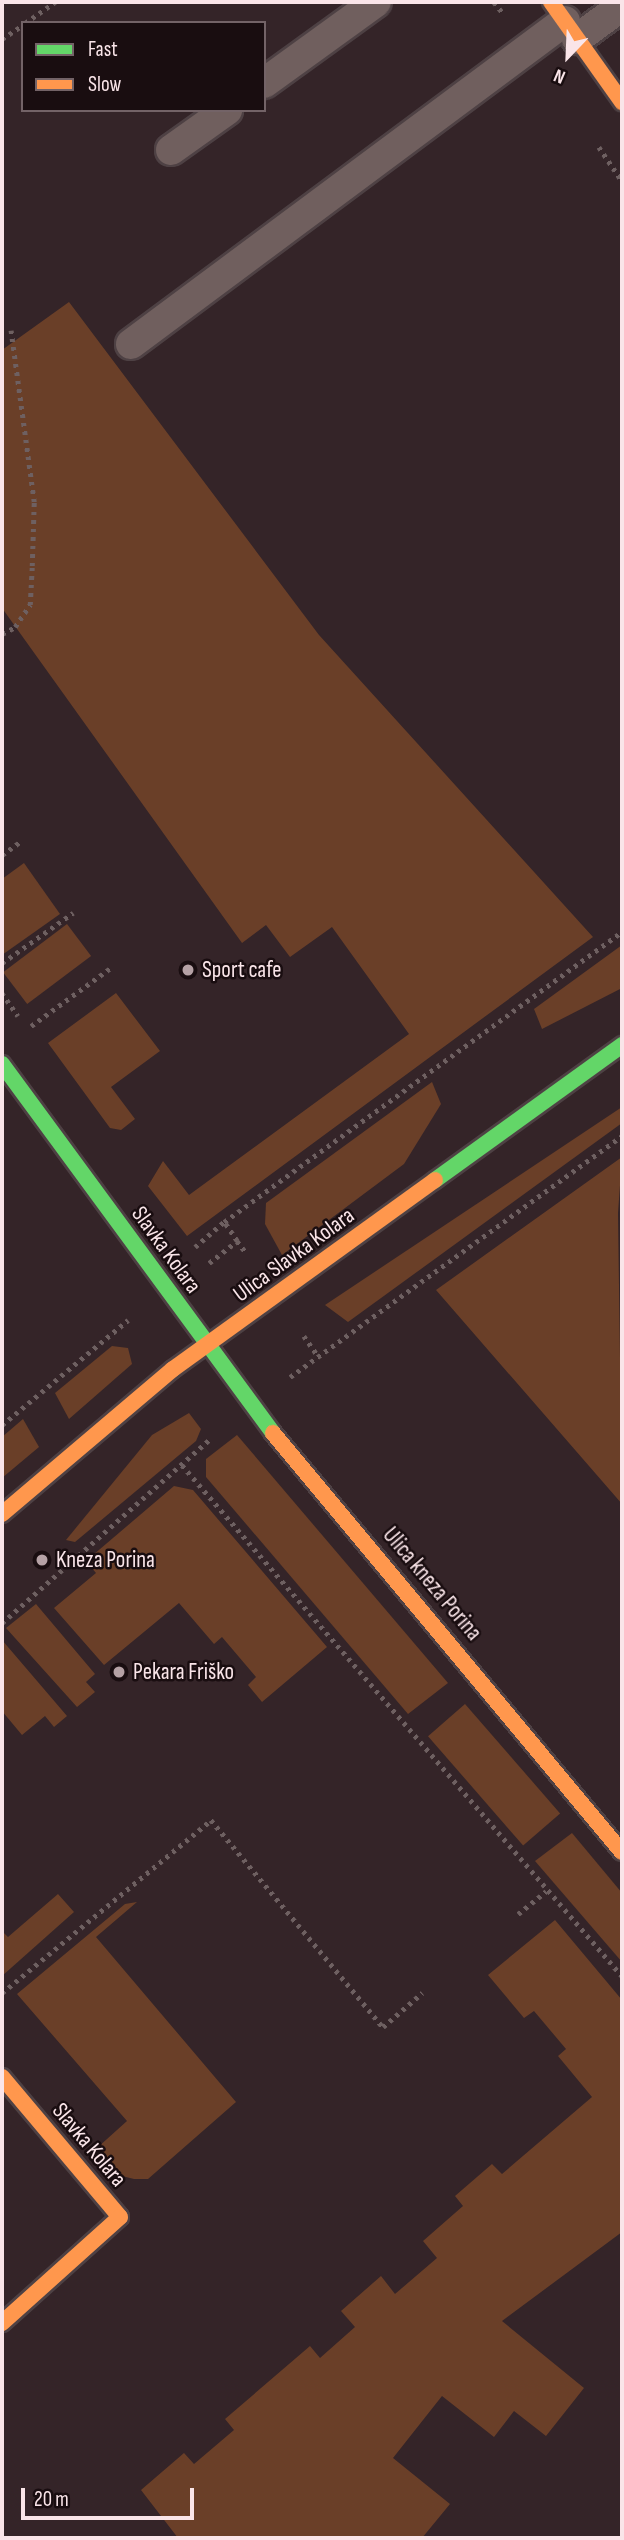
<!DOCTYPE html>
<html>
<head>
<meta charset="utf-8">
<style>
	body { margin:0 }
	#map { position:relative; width:624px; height:2540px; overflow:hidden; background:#342428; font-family:"Sofia Sans Condensed",sans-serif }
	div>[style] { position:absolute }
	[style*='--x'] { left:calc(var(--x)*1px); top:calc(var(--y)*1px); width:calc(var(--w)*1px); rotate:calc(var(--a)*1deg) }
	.green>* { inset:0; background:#6a3f28; transform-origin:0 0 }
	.path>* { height:4.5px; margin-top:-2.25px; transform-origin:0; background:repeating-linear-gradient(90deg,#6e6061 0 3.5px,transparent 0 8.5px) }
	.roads { filter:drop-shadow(2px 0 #4e4144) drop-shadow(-2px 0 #4e4144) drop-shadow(0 2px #4e4144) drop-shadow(0 -2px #4e4144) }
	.lane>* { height:30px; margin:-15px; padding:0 15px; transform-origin:15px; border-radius:15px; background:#705f5e }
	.fast>* { height:16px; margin:-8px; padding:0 8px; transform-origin:8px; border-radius:8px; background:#63d668 }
	.slow>* { height:16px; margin:-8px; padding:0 8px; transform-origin:8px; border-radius:8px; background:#ff974d }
	.dots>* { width:19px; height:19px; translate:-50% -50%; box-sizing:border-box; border:4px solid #190d10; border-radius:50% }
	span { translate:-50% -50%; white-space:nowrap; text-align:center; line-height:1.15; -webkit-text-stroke:5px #190d10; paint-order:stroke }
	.poi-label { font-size:23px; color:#fae5e9 }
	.left { translate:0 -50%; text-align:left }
	.street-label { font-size:23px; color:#fae5e9 }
	.frame { position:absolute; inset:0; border:4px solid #fae5e9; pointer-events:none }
	.legend { position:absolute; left:21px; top:21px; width:245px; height:91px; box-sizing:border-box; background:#190d10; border:2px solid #736367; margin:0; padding:9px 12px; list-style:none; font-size:21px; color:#fae5e9 }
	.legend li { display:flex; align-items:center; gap:14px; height:35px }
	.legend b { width:35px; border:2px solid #736367 }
	.north { position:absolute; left:533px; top:21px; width:70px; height:70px; -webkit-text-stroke:5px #190d10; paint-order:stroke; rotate:203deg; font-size:19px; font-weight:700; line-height:28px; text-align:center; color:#fae5e9 }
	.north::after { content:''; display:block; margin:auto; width:24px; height:32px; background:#fae5e9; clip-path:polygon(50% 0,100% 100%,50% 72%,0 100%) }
	.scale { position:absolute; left:21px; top:2488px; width:173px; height:32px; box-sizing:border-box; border:4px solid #fae5e9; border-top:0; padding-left:9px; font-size:21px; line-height:24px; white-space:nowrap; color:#fae5e9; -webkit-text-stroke:5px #190d10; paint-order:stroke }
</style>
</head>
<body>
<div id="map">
	<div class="green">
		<div style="clip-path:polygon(69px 302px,319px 635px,593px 937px,187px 1236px,148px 1186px,163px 1161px,189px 1195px,409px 1034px,332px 927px,290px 957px,266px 925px,242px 943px,2px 608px,2px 350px)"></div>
		<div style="clip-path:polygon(24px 863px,60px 914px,2px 955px,2px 879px)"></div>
		<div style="left:67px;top:924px;width:40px;height:80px;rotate:53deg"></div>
		<div style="clip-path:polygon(622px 945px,622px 988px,542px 1029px,534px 1009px)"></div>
		<div style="clip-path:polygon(116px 993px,160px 1051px,111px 1087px,135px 1119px,121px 1130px,110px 1128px,48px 1043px)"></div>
		<div style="clip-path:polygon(432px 1082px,441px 1104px,404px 1164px,282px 1255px,265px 1224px,266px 1203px)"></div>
		<div style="clip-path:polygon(622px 1107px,622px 1123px,348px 1322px,325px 1305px)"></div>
		<div style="clip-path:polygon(622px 1157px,618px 1213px,622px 1504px,436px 1290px)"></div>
		<div style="clip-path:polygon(112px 1346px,128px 1348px,132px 1364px,69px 1419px,55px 1393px)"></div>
		<div style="clip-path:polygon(189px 1413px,201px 1429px,196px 1441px,75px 1542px,66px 1540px,152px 1435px)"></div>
		<div style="clip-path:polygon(23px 1419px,39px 1447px,2px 1478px,2px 1437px)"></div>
		<div style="clip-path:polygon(237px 1435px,448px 1683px,408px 1714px,206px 1477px,206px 1459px)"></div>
		<div style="clip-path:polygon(174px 1486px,193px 1490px,327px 1647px,262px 1702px,248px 1685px,256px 1677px,222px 1637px,214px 1644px,179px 1603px,104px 1665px,54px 1608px,96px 1573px,86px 1561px)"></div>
		<div style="clip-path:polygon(36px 1604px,95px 1674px,86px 1682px,95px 1692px,77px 1707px,6px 1628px)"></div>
		<div style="clip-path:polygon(2px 1640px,67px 1716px,54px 1727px,45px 1716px,22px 1735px,2px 1711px)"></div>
		<div style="left:465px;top:1704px;width:145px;height:49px;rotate:49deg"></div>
		<div style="clip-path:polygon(572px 1833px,622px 1893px,622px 1962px,535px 1861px)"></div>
		<div style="clip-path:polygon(58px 1894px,74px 1912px,2px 1976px,2px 1931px,8px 1937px)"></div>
		<div style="clip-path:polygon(137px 1902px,96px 1937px,236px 2102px,148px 2179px,134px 2179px,122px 2176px,97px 2148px,127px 2121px,17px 1994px,125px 1904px)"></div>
		<div style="clip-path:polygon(555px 1920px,622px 2000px,622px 2232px,502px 2321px,584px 2388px,546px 2436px,514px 2411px,494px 2437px,442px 2396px,393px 2458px,450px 2504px,422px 2538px,178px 2538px,141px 2490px,184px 2453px,194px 2464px,234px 2430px,225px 2419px,310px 2346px,320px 2358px,355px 2327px,341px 2311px,381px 2276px,395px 2294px,437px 2258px,423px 2241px,463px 2206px,455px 2196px,492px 2164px,502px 2174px,592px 2097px,558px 2056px,566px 2049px,534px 2011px,524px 2018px,488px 1975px)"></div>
	</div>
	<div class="path">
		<div style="--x:494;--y:2;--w:13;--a:51"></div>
		<div style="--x:25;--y:23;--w:37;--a:-35"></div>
		<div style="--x:2;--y:39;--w:25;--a:-34"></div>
		<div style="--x:599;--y:147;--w:41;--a:55.9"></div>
		<div style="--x:2;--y:634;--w:15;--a:-28"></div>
		<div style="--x:15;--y:627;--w:27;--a:-56"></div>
		<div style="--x:30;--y:605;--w:39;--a:-87"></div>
		<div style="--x:32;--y:566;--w:64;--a:-88.2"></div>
		<div style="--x:34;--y:502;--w:173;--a:-97.7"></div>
		<div style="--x:2;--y:855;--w:24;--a:-36"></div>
		<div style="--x:2;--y:963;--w:87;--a:-35.2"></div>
		<div style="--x:2;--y:993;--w:28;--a:55"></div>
		<div style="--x:31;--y:1026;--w:100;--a:-36.1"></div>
		<div style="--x:237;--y:1241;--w:16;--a:52"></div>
		<div style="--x:195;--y:1247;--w:38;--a:-41"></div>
		<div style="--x:209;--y:1263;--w:36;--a:-38"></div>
		<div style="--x:237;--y:1241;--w:23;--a:-124"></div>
		<div style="--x:224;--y:1222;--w:492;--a:-36.1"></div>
		<div style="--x:304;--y:1336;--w:24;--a:55"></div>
		<div style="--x:290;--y:1377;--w:410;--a:-36"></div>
		<div style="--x:2;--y:1425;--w:164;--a:-39.8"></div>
		<div style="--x:182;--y:1465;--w:674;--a:49.27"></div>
		<div style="--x:2;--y:1623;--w:279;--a:-41.5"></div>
		<div style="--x:518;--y:1914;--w:36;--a:-39"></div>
		<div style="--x:2;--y:1993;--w:271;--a:-39.6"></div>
		<div style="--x:211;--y:1820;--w:269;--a:50.3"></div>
		<div style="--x:383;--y:2027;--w:52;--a:-41.1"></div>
	</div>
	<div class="roads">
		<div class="lane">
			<div style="--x:577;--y:39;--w:56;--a:-36.3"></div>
			<div style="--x:264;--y:83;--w:138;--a:-35.9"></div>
			<div style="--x:171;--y:150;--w:69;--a:-35.5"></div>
			<div style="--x:131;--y:344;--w:541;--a:-36.66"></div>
		</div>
		<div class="fast">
			<div style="--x:2;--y:1064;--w:458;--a:53.7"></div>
			<div style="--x:435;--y:1180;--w:231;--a:-35.8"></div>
		</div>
		<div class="slow">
			<div style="--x:551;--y:2;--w:123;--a:54.6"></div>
			<div style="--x:273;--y:1433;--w:545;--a:50.21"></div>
			<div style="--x:2;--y:1514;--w:224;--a:-40.3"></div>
			<div style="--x:173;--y:1369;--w:323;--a:-35.8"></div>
			<div style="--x:2;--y:2077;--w:183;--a:49.9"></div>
			<div style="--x:120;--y:2217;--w:159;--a:138.1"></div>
		</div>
	</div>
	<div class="dots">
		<div style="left:188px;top:970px;background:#b5a1a5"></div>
		<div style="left:42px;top:1560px;background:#b5a1a5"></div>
		<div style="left:119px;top:1672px;background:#b5a1a5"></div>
	</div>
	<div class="poi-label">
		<span class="left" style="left:202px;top:970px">Sport cafe</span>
		<span class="left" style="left:56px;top:1560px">Kneza Porina</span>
		<span class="left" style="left:133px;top:1672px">Pekara Friško</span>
	</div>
	<div class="street-label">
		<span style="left:166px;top:1250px;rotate:54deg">Slavka Kolara</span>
		<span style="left:294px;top:1255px;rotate:-36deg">Ulica Slavka Kolara</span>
		<span style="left:432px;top:1584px;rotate:50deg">Ulica kneza Porina</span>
		<span style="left:89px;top:2145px;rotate:50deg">Slavka Kolara</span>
	</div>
	<div class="frame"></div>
	<ul class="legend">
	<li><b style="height:9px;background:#63d668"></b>Fast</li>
	<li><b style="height:9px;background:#ff974d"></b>Slow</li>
	</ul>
	<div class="north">N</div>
	<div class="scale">20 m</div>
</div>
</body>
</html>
